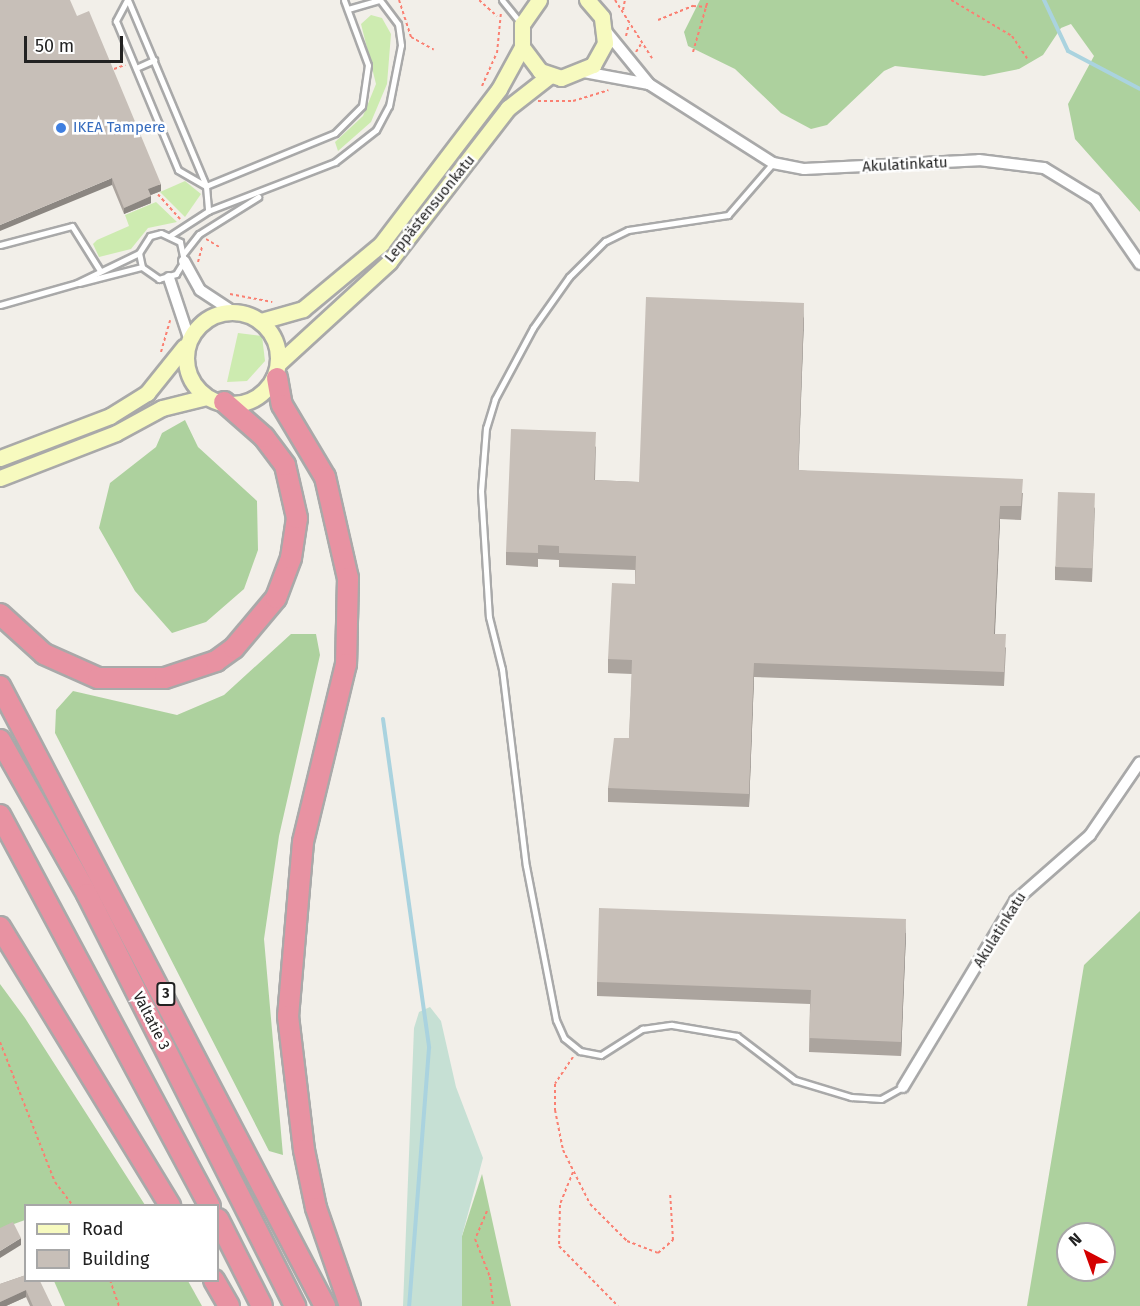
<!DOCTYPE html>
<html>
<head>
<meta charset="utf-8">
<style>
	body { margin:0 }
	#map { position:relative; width:1140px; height:1306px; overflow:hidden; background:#f2efe9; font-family:"Fira Sans",sans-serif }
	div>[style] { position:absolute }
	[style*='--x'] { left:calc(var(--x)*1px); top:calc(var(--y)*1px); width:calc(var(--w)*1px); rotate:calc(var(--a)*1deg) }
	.grass>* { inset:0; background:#cdebb0 }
	.forest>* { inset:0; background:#add19e }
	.wetland>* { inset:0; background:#c6e0d4 }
	.stream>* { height:4px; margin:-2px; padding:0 2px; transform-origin:2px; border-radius:2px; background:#aad3df }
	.path>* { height:2px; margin-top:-1px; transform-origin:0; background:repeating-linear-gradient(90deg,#fa8072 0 3px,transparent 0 6px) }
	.roads { filter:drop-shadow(2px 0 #a9a9a9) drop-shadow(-2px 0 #a9a9a9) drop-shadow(0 2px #a9a9a9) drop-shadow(0 -2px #a9a9a9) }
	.service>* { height:5px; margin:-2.5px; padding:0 2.5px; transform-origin:2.5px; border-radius:2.5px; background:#fff }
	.minor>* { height:10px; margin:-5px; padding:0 5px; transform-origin:5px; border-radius:5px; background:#fff }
	.secondary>* { height:15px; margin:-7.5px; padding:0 7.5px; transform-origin:7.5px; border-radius:7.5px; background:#f7fabf }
	.secondary>.ring { margin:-7.5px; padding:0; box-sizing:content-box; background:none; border:15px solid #f7fabf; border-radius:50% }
	.motorway>* { height:20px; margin:-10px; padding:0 10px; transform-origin:10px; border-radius:10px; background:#e892a2 }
	.wall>* { inset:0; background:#aba49e }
	.shaded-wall>* { inset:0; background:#8b8681 }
	.building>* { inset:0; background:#c7bfb8; transform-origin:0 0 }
	.dots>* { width:16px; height:16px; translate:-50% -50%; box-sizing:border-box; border:3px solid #fff; border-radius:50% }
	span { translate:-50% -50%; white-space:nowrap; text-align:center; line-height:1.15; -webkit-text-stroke:5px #fff; paint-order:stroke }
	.shield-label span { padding:2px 4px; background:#fff; border:2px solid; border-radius:4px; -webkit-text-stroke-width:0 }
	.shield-label { font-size:14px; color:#222; font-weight:700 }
	.shop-label { font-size:15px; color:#366cbe }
	.left { translate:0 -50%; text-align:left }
	.street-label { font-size:15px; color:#222 }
	.legend { position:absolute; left:24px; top:1204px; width:195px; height:78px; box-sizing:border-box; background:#fff; border:2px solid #a7a7a7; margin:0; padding:8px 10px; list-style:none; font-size:18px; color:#222 }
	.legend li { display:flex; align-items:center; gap:12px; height:30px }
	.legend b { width:30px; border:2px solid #a7a7a7 }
	.north { position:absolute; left:1056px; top:1222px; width:60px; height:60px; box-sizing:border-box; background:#fff; border:2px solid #a7a7a7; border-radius:50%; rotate:319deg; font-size:16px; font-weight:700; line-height:24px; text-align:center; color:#222 }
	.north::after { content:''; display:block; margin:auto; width:21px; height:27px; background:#d40000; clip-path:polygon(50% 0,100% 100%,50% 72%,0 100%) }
	.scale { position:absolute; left:24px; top:36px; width:99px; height:27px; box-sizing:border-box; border:3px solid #222; border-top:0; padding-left:8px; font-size:18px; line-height:21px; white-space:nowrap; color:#222; -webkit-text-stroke:4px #fff; paint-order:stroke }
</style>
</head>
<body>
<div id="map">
	<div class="grass">
		<div style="clip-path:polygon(371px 15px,382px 18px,391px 34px,387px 84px,371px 122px,338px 151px,335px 142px,363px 116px,376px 84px,361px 24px)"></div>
		<div style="clip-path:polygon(185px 181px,201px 194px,185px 217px,160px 192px)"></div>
		<div style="clip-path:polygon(156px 202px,177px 222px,148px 228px,131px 249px,99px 257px,93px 244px,97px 240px,129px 226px,125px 215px)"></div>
		<div style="clip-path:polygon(238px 333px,262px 336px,265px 361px,247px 381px,227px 382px)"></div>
	</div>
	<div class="forest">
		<div style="clip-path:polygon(700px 0,1140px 0,1140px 212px,1075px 139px,1068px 104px,1094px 56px,1071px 24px,1061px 28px,1043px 55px,1019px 69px,984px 76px,895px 66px,884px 71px,827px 125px,811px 129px,781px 113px,735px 69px,688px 46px,684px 32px)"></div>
		<div style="clip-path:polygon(185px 420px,198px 447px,257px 501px,258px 550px,244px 589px,206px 622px,172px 633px,135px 591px,99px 528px,110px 483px,156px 447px,162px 433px)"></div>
		<div style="clip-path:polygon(291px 634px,316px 634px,320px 655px,279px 836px,264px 939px,283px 1155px,269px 1151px,55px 733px,56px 710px,73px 691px,177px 715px,224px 695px)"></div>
		<div style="clip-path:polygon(evenodd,1140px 911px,1140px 1306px,1027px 1306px,1084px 965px,1140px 911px,1068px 1234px,1104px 1234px,1104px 1270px,1068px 1270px,1068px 1234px)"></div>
		<div style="clip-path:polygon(0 984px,25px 1018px,145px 1205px,26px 1206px,25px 1220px,0 1229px)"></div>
		<div style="clip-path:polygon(482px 1174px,511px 1306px,462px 1306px,462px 1236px)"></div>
		<div style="clip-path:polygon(54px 1281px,188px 1281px,202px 1306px,65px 1306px)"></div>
	</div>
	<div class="wetland">
		<div style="clip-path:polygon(430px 1007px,441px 1021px,456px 1087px,483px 1158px,462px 1236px,462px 1306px,403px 1306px,414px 1028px,419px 1012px)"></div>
	</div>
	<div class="stream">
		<div style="--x:1044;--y:0;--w:56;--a:64.8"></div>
		<div style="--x:1068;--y:51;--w:81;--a:27.8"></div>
		<div style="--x:383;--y:719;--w:332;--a:82"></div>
		<div style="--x:429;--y:1048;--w:259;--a:94.4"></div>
	</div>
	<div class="path">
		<div style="--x:399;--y:0;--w:39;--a:72"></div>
		<div style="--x:411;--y:37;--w:26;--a:29"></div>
		<div style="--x:479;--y:0;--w:24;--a:42"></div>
		<div style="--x:615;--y:0;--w:69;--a:57.5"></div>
		<div style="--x:951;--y:0;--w:71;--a:30.5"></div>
		<div style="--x:1012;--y:36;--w:27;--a:56"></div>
		<div style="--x:623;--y:10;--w:10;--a:-79"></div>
		<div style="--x:658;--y:20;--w:38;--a:-22"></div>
		<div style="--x:693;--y:6;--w:14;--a:4"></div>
		<div style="--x:626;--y:36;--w:12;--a:-76"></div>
		<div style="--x:636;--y:52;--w:9;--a:-58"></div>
		<div style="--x:693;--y:52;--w:54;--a:-73.9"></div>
		<div style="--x:108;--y:62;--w:18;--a:68"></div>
		<div style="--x:114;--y:69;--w:12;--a:-20"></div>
		<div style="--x:482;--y:86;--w:36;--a:-66"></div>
		<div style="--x:497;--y:53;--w:41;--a:-84.4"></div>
		<div style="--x:538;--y:101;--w:35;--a:0"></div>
		<div style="--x:573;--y:101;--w:37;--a:-17"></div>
		<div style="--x:154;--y:190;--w:39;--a:48"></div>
		<div style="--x:206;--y:239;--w:17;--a:31"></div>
		<div style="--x:198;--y:262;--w:16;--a:-75"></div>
		<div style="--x:230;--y:294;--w:43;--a:10.8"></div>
		<div style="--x:161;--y:352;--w:33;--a:-74"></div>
		<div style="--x:0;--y:1042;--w:150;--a:68.6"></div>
		<div style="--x:55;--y:1182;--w:30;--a:53"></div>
		<div style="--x:573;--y:1057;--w:32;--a:124"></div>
		<div style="--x:555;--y:1084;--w:26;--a:90"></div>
		<div style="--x:555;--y:1110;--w:41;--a:78.7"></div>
		<div style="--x:563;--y:1150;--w:60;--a:63.4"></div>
		<div style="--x:590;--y:1204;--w:52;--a:45"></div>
		<div style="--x:627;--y:1241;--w:33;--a:21"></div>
		<div style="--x:658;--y:1253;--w:20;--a:-41"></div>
		<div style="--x:673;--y:1240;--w:48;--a:-93.6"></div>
		<div style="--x:573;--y:1172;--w:35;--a:112"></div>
		<div style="--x:560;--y:1205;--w:41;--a:91.4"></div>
		<div style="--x:559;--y:1246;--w:84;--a:45.5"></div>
		<div style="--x:487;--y:1211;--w:30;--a:113"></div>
		<div style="--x:475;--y:1239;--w:41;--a:68.5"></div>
		<div style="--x:490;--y:1277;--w:29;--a:84"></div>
		<div style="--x:110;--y:1280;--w:28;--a:71"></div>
	</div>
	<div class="roads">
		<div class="service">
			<div style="--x:127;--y:0;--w:24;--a:118"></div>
			<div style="--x:116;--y:21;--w:161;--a:67.4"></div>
			<div style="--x:178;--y:170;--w:32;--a:30"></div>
			<div style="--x:128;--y:0;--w:202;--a:67.2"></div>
			<div style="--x:206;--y:186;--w:25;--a:85"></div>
			<div style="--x:502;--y:0;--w:28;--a:51"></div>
			<div style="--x:348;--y:9;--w:33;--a:-16"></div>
			<div style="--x:136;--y:68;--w:20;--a:-24"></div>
			<div style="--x:773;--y:163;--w:69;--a:130.9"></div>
			<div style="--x:728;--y:215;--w:101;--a:171.5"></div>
			<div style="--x:628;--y:230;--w:25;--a:154"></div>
			<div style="--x:605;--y:241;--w:51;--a:135"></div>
			<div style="--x:569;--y:277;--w:62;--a:125.2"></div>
			<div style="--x:533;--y:328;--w:81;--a:118.2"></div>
			<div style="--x:495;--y:399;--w:30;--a:107"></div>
			<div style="--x:486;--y:428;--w:63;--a:94.5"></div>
			<div style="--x:481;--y:491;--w:126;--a:86.4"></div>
			<div style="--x:489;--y:617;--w:54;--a:76"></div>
			<div style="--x:502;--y:669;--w:198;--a:83.1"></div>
			<div style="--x:526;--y:866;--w:157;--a:79"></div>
			<div style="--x:556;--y:1020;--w:20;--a:66"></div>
			<div style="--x:564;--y:1038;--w:21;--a:39"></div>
			<div style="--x:580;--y:1051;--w:21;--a:11"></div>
			<div style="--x:601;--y:1055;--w:49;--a:-32.4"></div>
			<div style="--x:642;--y:1029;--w:30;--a:-8"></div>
			<div style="--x:672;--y:1025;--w:66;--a:9.6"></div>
			<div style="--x:737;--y:1036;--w:73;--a:37.2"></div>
			<div style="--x:795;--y:1080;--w:59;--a:16.9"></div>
			<div style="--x:851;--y:1097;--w:30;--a:4"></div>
			<div style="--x:881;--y:1099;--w:25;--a:-29"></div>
			<div style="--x:206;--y:186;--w:139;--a:-22.3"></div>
			<div style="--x:335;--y:133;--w:38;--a:-45"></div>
			<div style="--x:362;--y:106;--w:41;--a:-81.7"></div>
			<div style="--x:368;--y:65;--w:69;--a:-110.3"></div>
			<div style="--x:171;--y:235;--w:44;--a:-33"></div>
			<div style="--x:208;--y:211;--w:136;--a:-21.1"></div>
			<div style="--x:335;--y:162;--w:52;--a:-38"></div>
			<div style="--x:376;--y:130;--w:27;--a:-62"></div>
			<div style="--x:389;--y:106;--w:62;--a:-78.9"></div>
			<div style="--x:401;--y:45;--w:21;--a:-98"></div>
			<div style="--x:398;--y:24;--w:30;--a:-127"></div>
			<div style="--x:0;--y:245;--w:74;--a:-14.8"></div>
			<div style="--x:72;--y:226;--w:51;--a:57.9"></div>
			<div style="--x:184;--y:253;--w:24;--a:-52"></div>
			<div style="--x:199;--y:234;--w:70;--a:-32.1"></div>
			<div style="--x:79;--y:283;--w:65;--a:-14.3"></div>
			<div style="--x:0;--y:305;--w:80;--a:-15.9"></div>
			<div style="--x:77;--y:283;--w:69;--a:-25.8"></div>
			<div style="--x:139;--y:253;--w:20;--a:-57"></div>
			<div style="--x:150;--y:236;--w:11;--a:-15"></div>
			<div style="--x:161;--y:233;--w:21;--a:25"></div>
			<div style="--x:180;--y:242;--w:19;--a:78"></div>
			<div style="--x:184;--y:261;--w:15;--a:122"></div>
			<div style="--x:176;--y:274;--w:18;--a:164"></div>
			<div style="--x:159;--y:279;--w:21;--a:-145"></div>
			<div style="--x:142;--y:267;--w:14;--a:-102"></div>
		</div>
		<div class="minor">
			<div style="--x:605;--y:30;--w:70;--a:50.8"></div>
			<div style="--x:649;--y:84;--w:147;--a:32.5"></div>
			<div style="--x:773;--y:163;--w:32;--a:11"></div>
			<div style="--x:804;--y:169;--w:175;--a:-2.9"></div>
			<div style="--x:979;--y:160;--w:65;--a:7"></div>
			<div style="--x:1044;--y:168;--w:60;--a:31.3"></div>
			<div style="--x:1095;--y:199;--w:79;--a:55.3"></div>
			<div style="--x:584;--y:72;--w:66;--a:10.5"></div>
			<div style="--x:184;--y:261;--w:33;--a:61"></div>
			<div style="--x:200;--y:290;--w:45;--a:33.3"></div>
			<div style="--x:169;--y:278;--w:63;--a:71.6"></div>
			<div style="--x:903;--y:1087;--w:217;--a:-58.9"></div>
			<div style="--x:1015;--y:901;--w:100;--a:-41.3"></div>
			<div style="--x:1090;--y:835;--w:88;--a:-55.6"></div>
		</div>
		<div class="secondary">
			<div style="--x:539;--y:0;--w:29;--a:125"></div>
			<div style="--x:522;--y:24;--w:23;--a:90"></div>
			<div style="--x:522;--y:47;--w:30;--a:53"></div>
			<div style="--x:540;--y:71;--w:22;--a:18"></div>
			<div style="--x:561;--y:78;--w:35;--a:-22"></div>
			<div style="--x:593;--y:65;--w:25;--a:-61"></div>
			<div style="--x:605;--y:43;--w:26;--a:-97"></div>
			<div style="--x:602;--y:17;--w:23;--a:-131"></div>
			<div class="ring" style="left:186px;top:312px;width:77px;height:77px"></div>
			<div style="--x:261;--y:321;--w:44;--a:-15.9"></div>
			<div style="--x:303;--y:309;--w:102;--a:-39.8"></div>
			<div style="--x:381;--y:244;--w:195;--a:-52.7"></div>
			<div style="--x:499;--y:89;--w:48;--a:-61.3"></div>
			<div style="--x:280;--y:362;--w:148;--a:-42.5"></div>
			<div style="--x:389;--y:262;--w:195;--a:-52.3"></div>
			<div style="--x:508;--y:108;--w:52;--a:-38"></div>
			<div style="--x:0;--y:458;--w:118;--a:-20.9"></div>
			<div style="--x:110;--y:416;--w:44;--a:-31.9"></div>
			<div style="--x:147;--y:393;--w:59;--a:-51.2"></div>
			<div style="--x:0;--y:478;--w:124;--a:-21.2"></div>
			<div style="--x:116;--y:433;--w:52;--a:-28.5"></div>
			<div style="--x:162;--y:408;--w:45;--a:-14"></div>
		</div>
		<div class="motorway">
			<div style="--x:277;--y:378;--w:27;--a:80"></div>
			<div style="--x:282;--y:405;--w:84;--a:59.2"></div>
			<div style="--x:325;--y:477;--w:104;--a:77.2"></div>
			<div style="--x:348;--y:578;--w:86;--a:91.3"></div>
			<div style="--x:346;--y:664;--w:183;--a:103.6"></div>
			<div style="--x:303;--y:842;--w:175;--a:94.9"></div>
			<div style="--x:288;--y:1016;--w:135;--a:83.2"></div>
			<div style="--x:304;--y:1150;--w:59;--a:78.3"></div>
			<div style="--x:316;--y:1208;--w:104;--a:70.9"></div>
			<div style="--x:0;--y:614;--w:59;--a:42.3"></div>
			<div style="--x:44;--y:654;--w:59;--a:24"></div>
			<div style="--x:98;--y:678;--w:67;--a:0"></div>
			<div style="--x:165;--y:678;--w:54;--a:-18.4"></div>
			<div style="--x:216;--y:661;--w:22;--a:-36"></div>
			<div style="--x:234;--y:648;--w:65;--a:-50"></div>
			<div style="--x:276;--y:598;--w:43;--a:-69.4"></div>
			<div style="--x:291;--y:558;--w:40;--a:-81.5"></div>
			<div style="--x:297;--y:518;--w:54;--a:-102.8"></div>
			<div style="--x:285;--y:465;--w:35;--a:-127"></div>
			<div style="--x:264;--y:437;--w:53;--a:-138.8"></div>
			<div style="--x:0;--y:686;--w:700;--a:62.34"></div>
			<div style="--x:0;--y:740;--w:177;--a:60.5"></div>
			<div style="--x:87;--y:894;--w:462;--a:63.2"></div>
			<div style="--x:0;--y:815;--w:444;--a:61.8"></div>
			<div style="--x:0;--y:927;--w:327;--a:58.6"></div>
			<div style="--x:218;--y:1219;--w:97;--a:63.2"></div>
			<div style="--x:214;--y:1280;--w:30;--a:60"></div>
		</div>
	</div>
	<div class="wall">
		<div style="clip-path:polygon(77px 16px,161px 191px,151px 195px,151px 203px,124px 214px,112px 185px)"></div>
		<div style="clip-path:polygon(804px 317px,798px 470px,1023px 493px,1021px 520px,1000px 519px,995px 634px,1006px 648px,1004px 686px,754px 677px,749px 807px,608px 802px,608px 788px,629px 738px,632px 674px,608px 673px,608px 659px,635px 584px,635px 570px,559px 567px,559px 560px,538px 559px,538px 567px,506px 565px,506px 552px,596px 446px,595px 480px,639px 482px)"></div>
		<div style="clip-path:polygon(1095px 507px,1092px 582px,1055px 580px,1055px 567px)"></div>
		<div style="clip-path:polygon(906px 933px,901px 1056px,809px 1052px,810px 1004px,597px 996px,597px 982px)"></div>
		<div style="clip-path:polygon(26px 1275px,52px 1306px,30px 1306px,26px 1297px,6px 1306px,0 1306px,0 1284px)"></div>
	</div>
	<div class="shaded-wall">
		<div style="clip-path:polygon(112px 178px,112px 185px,0 231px,0 225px)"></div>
		<div style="clip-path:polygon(161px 184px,161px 191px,148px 196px,148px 189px)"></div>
		<div style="clip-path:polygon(151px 196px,151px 203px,124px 214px,124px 208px)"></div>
		<div style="clip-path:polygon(804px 303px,804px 317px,798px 484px,798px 470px)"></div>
		<div style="clip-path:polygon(1000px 506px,1000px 519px,994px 647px,994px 634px)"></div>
		<div style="clip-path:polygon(754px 663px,754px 677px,749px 807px,749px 794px)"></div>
		<div style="clip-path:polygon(906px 919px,906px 933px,901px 1056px,901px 1042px)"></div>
		<div style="clip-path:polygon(21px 1238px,21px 1245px,0 1258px,0 1251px)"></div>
		<div style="clip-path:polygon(26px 1290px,26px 1297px,6px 1306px,0 1306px,0 1302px)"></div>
	</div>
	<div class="building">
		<div style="clip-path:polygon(0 0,70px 0,77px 16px,89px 11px,161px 184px,148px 189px,151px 196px,124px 208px,112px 178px,0 225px)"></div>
		<div style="clip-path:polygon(646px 297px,804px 303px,798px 470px,1023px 479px,1021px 506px,1000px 506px,994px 634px,1006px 634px,1004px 672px,754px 663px,749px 794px,608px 788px,614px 738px,629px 738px,632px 660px,608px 659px,612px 583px,635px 584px,636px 556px,559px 553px,559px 546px,538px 545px,538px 553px,506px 552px,511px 429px,596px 432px,594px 480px,639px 482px)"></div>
		<div style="left:1058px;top:492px;width:37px;height:75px;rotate:2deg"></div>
		<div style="clip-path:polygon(599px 908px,906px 919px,901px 1042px,809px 1038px,811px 990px,597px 982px)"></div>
		<div style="clip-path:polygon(13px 1222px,21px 1238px,0 1251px,0 1228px)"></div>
		<div style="clip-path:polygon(26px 1275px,26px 1281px,40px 1281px,52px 1306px,33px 1306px,26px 1290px,0 1302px,0 1284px)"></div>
	</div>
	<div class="dots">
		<div style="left:61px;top:128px;background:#3f7fe0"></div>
	</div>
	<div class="shield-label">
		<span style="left:166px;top:994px">3</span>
	</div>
	<div class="shop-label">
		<span class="left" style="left:73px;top:128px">IKEA Tampere</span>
	</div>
	<div class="street-label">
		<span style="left:905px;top:165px;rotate:-3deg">Akulatinkatu</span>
		<span style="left:430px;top:209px;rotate:-51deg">Leppästensuonkatu</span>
		<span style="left:1000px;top:930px;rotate:-58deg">Akulatinkatu</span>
		<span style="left:151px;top:1021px;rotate:63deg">Valtatie 3</span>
	</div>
	<ul class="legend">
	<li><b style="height:8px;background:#f7fabf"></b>Road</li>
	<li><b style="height:16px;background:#c7bfb8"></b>Building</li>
	</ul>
	<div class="north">N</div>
	<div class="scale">50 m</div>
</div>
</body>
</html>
